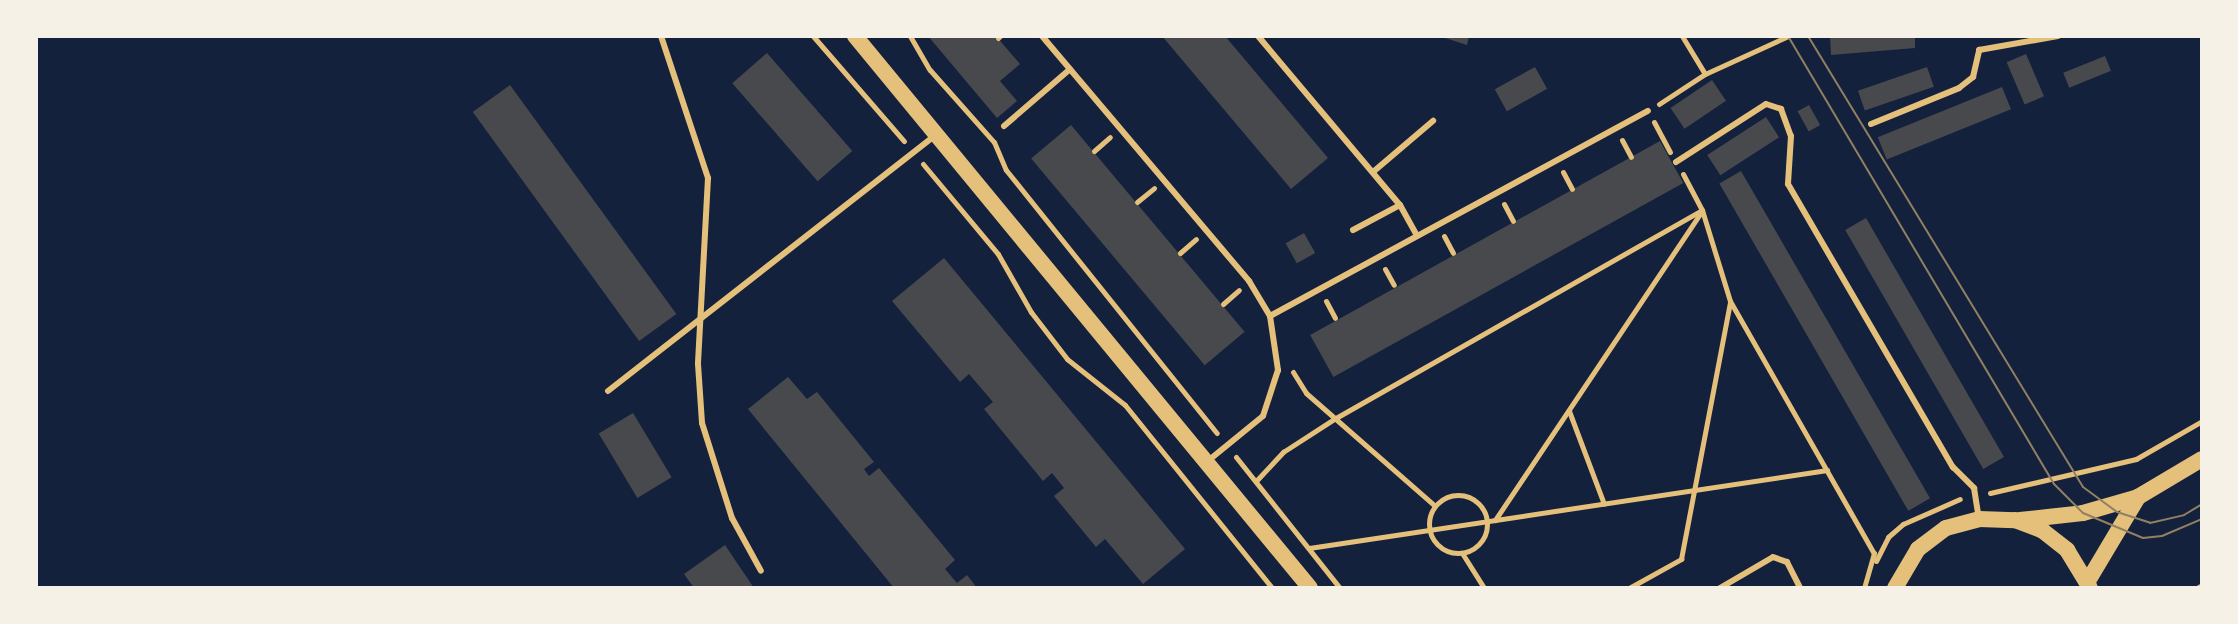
<!DOCTYPE html>
<html>
<head>
<meta charset="utf-8">
<style>
	body { margin:0 }
	#map { position:relative; width:2238px; height:624px; overflow:hidden; background:#14213d; font-family:"Source Serif 4",serif }
	div>[style] { position:absolute }
	[style*='--x'] { left:calc(var(--x)*1px); top:calc(var(--y)*1px); width:calc(var(--w)*1px); rotate:calc(var(--a)*1deg) }
	.building>* { inset:0; background:#48494c; transform-origin:0 0 }
	.path>* { height:5px; margin:-2.5px; padding:0 2.5px; transform-origin:2.5px; border-radius:2.5px; background:#e5c07b }
	.path>.ring { margin:-2.5px; padding:0; box-sizing:content-box; background:none; border:5px solid #e5c07b; border-radius:50% }
	.service>* { height:6px; margin:-3px; padding:0 3px; transform-origin:3px; border-radius:3px; background:#e5c07b }
	.secondary>* { height:16px; margin:-8px; padding:0 8px; transform-origin:8px; border-radius:8px; background:#e5c07b }
	.tram>* { height:2px; margin:-1px; padding:0 1px; transform-origin:1px; border-radius:1px; background:#918062 }
	span { translate:-50% -50%; white-space:nowrap; text-align:center; line-height:1.15; -webkit-text-stroke:7px #f6f1e7; paint-order:stroke }
	.frame { position:absolute; inset:0; border:38px solid #f6f1e7; pointer-events:none }
</style>
</head>
<body>
<div id="map">
	<div class="building">
		<div style="clip-path:polygon(928px 36px,996px 36px,1020px 64px,1000px 81px,1017px 101px,997px 118px)"></div>
		<div style="clip-path:polygon(1162px 36px,1225px 36px,1328px 158px,1291px 189px)"></div>
		<div style="clip-path:polygon(1439px 36px,1469px 36px,1467px 45px)"></div>
		<div style="clip-path:polygon(1830px 36px,1915px 36px,1915px 48px,1831px 55px)"></div>
		<div style="left:767px;top:53px;width:130px;height:46px;rotate:49deg"></div>
		<div style="left:2026px;top:54px;width:46px;height:21px;rotate:67deg"></div>
		<div style="left:2105px;top:56px;width:16px;height:45px;rotate:68deg"></div>
		<div style="left:1535px;top:67px;width:25px;height:46px;rotate:61deg"></div>
		<div style="left:1927px;top:67px;width:21px;height:73px;rotate:71deg"></div>
		<div style="left:1712px;top:80px;width:25px;height:50px;rotate:56deg"></div>
		<div style="left:510px;top:85px;width:283px;height:46px;rotate:54deg"></div>
		<div style="left:2002px;top:87px;width:24px;height:134px;rotate:68deg"></div>
		<div style="left:1809px;top:105px;width:23px;height:13px;rotate:61deg"></div>
		<div style="left:1766px;top:117px;width:24px;height:70px;rotate:57deg"></div>
		<div style="left:1071px;top:125px;width:270px;height:52px;rotate:50deg"></div>
		<div style="left:1660px;top:141px;width:48px;height:400px;rotate:61deg"></div>
		<div style="left:1741px;top:171px;width:378px;height:25px;rotate:60deg"></div>
		<div style="left:1866px;top:218px;width:276px;height:24px;rotate:60deg"></div>
		<div style="left:1304px;top:233px;width:23px;height:21px;rotate:61deg"></div>
		<div style="clip-path:polygon(944px 258px,1185px 549px,1143px 584px,1105px 539px,1096px 547px,1054px 496px,1064px 488px,1052px 473px,1043px 481px,984px 409px,993px 402px,969px 374px,960px 382px,892px 301px)"></div>
		<div style="clip-path:polygon(788px 377px,807px 399px,817px 392px,874px 462px,864px 469px,869px 476px,879px 468px,955px 560px,945px 569px,957px 583px,967px 575px,977px 588px,894px 588px,748px 409px)"></div>
		<div style="left:633px;top:413px;width:75px;height:40px;rotate:59deg"></div>
		<div style="clip-path:polygon(725px 545px,754px 588px,694px 588px,684px 574px)"></div>
	</div>
	<div class="path">
		<div style="--x:813;--y:36;--w:139;--a:49.1"></div>
		<div style="--x:910;--y:36;--w:39;--a:60"></div>
		<div style="--x:930;--y:70;--w:96;--a:48.4"></div>
		<div style="--x:994;--y:142;--w:30;--a:67"></div>
		<div style="--x:1006;--y:170;--w:337;--a:51.3"></div>
		<div style="--x:1682;--y:36;--w:44;--a:58.8"></div>
		<div style="--x:998;--y:38;--w:3;--a:-45"></div>
		<div style="--x:1659;--y:104;--w:55;--a:-33.1"></div>
		<div style="--x:1705;--y:74;--w:91;--a:-24.6"></div>
		<div style="--x:1654;--y:122;--w:34;--a:62"></div>
		<div style="--x:1622;--y:140;--w:19;--a:62"></div>
		<div style="--x:1094;--y:151;--w:21;--a:-41"></div>
		<div style="--x:923;--y:164;--w:117;--a:50.2"></div>
		<div style="--x:998;--y:254;--w:67;--a:60.4"></div>
		<div style="--x:1031;--y:312;--w:59;--a:52.5"></div>
		<div style="--x:1067;--y:359;--w:74;--a:38.4"></div>
		<div style="--x:1125;--y:405;--w:235;--a:51.2"></div>
		<div style="--x:1563;--y:172;--w:19;--a:62"></div>
		<div style="--x:1683;--y:174;--w:41;--a:62.2"></div>
		<div style="--x:1702;--y:210;--w:95;--a:72.9"></div>
		<div style="--x:1730;--y:301;--w:290;--a:60.3"></div>
		<div style="--x:1874;--y:553;--w:36;--a:106"></div>
		<div style="--x:1137;--y:202;--w:22;--a:-39"></div>
		<div style="--x:1504;--y:204;--w:19;--a:62"></div>
		<div style="--x:1444;--y:236;--w:19;--a:62"></div>
		<div style="--x:1180;--y:253;--w:21;--a:-41"></div>
		<div style="--x:1385;--y:269;--w:18;--a:61"></div>
		<div style="--x:1326;--y:301;--w:19;--a:62"></div>
		<div style="--x:1223;--y:304;--w:21;--a:-41"></div>
		<div style="--x:1293;--y:372;--w:25;--a:58"></div>
		<div style="--x:1306;--y:393;--w:171;--a:41.2"></div>
		<div style="--x:1569;--y:411;--w:99;--a:69.4"></div>
		<div style="--x:1236;--y:457;--w:167;--a:51.6"></div>
		<div style="--x:1256;--y:481;--w:40;--a:-47"></div>
		<div style="--x:1283;--y:452;--w:61;--a:-32.9"></div>
		<div style="--x:1334;--y:419;--w:423;--a:-29.6"></div>
		<div style="--x:1990;--y:493;--w:150;--a:-13.1"></div>
		<div style="--x:2136;--y:459;--w:76;--a:-29.9"></div>
		<div class="ring" style="left:1429px;top:495px;width:53px;height:53px"></div>
		<div style="--x:1495;--y:520;--w:372;--a:-56.2"></div>
		<div style="--x:1309;--y:548;--w:524;--a:-8.56"></div>
		<div style="--x:1462;--y:553;--w:41;--a:57.8"></div>
		<div style="--x:1876;--y:561;--w:27;--a:-63"></div>
		<div style="--x:1888;--y:537;--w:20;--a:-41"></div>
		<div style="--x:1903;--y:524;--w:62;--a:-23.7"></div>
		<div style="--x:1629;--y:588;--w:60;--a:-29.1"></div>
		<div style="--x:1681;--y:559;--w:262;--a:-79.2"></div>
		<div style="--x:2197;--y:588;--w:6;--a:-31"></div>
	</div>
	<div class="service">
		<div style="--x:661;--y:36;--w:150;--a:71.7"></div>
		<div style="--x:708;--y:178;--w:186;--a:93.1"></div>
		<div style="--x:698;--y:364;--w:59;--a:86.1"></div>
		<div style="--x:702;--y:423;--w:100;--a:72.5"></div>
		<div style="--x:732;--y:518;--w:60;--a:61.3"></div>
		<div style="--x:1042;--y:36;--w:321;--a:49.8"></div>
		<div style="--x:1249;--y:281;--w:41;--a:59"></div>
		<div style="--x:1270;--y:316;--w:55;--a:81.6"></div>
		<div style="--x:1278;--y:370;--w:48;--a:108.1"></div>
		<div style="--x:1263;--y:416;--w:70;--a:140.8"></div>
		<div style="--x:1258;--y:36;--w:221;--a:50"></div>
		<div style="--x:1400;--y:205;--w:35;--a:61"></div>
		<div style="--x:1871;--y:124;--w:95;--a:-22.2"></div>
		<div style="--x:1959;--y:88;--w:18;--a:-38"></div>
		<div style="--x:1973;--y:77;--w:28;--a:-77"></div>
		<div style="--x:1979;--y:50;--w:80;--a:-10"></div>
		<div style="--x:1004;--y:126;--w:87;--a:-40.8"></div>
		<div style="--x:1676;--y:162;--w:107;--a:-32.8"></div>
		<div style="--x:1766;--y:104;--w:16;--a:18"></div>
		<div style="--x:1781;--y:109;--w:29;--a:70"></div>
		<div style="--x:1791;--y:136;--w:48;--a:93.6"></div>
		<div style="--x:1788;--y:184;--w:328;--a:59.8"></div>
		<div style="--x:1953;--y:467;--w:30;--a:45"></div>
		<div style="--x:1974;--y:488;--w:31;--a:81"></div>
		<div style="--x:1373;--y:172;--w:79;--a:-40.4"></div>
		<div style="--x:1353;--y:230;--w:53;--a:-28"></div>
		<div style="--x:1270;--y:316;--w:430;--a:-28.5"></div>
		<div style="--x:608;--y:391;--w:416;--a:-38"></div>
		<div style="--x:1720;--y:588;--w:61;--a:-30.3"></div>
		<div style="--x:1773;--y:557;--w:15;--a:20"></div>
		<div style="--x:1787;--y:562;--w:29;--a:63"></div>
	</div>
	<div class="secondary">
		<div style="--x:855;--y:36;--w:715;--a:50.5"></div>
		<div style="--x:2020;--y:520;--w:63;--a:-6.3"></div>
		<div style="--x:2083;--y:513;--w:57;--a:-16.2"></div>
		<div style="--x:2138;--y:497;--w:74;--a:-30.7"></div>
		<div style="--x:2088;--y:581;--w:98;--a:-59.2"></div>
		<div style="--x:1895;--y:588;--w:45;--a:-59.5"></div>
		<div style="--x:1918;--y:549;--w:35;--a:-37"></div>
		<div style="--x:1946;--y:528;--w:34;--a:-15"></div>
		<div style="--x:1979;--y:519;--w:36;--a:2"></div>
		<div style="--x:2015;--y:520;--w:30;--a:21"></div>
		<div style="--x:2043;--y:531;--w:31;--a:38"></div>
		<div style="--x:2067;--y:550;--w:44;--a:58.8"></div>
	</div>
	<div class="tram">
		<div style="--x:1788;--y:36;--w:521;--a:59.3"></div>
		<div style="--x:2054;--y:484;--w:41;--a:45"></div>
		<div style="--x:2083;--y:513;--w:65;--a:22.6"></div>
		<div style="--x:2143;--y:538;--w:19;--a:-6"></div>
		<div style="--x:2162;--y:536;--w:43;--a:-23"></div>
		<div style="--x:1808;--y:36;--w:528;--a:58.63"></div>
		<div style="--x:2083;--y:487;--w:42;--a:36.3"></div>
		<div style="--x:2117;--y:512;--w:35;--a:18"></div>
		<div style="--x:2150;--y:523;--w:35;--a:-13"></div>
		<div style="--x:2184;--y:515;--w:21;--a:-31"></div>
	</div>
	<div class="frame"></div>
</div>
</body>
</html>
